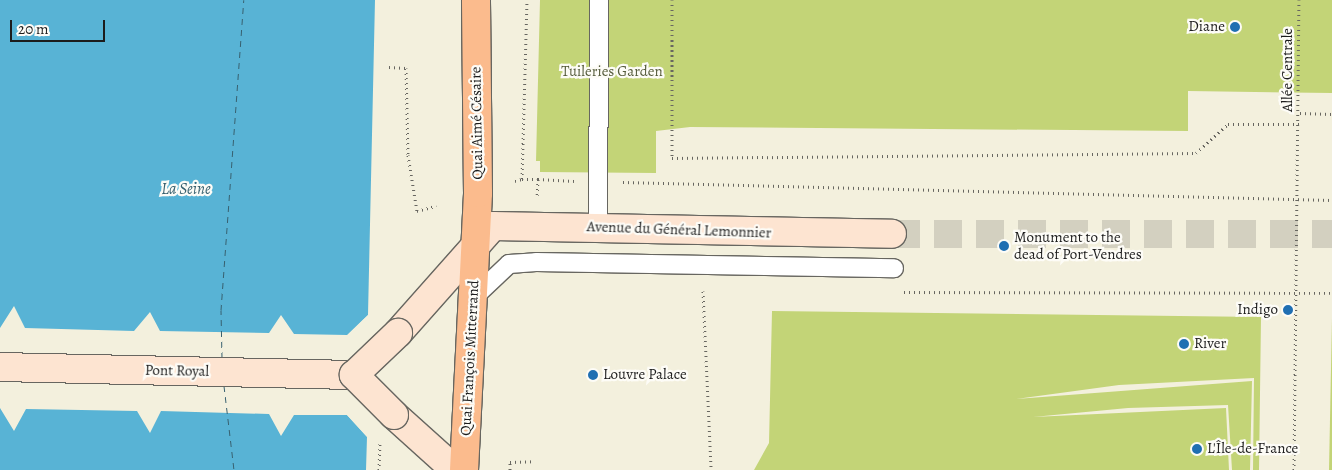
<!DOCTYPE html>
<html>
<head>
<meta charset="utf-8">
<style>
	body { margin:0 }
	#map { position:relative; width:1332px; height:470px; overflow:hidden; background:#f3f0dd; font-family:Alegreya,serif }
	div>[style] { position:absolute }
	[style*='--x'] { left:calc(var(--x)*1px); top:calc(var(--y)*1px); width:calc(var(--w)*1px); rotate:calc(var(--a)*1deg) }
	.green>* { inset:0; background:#c3d477 }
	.water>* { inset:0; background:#58b3d5 }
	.pier>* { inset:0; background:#f3f0dd }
	.ferry>* { height:1px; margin-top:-0.5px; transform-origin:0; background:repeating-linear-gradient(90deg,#37606f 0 6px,transparent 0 11px) }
	.secondary-tunnel>* { height:28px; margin-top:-14px; transform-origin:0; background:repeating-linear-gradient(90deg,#d3d0c0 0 28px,transparent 0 42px) }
	.path>* { height:3px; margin-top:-1.5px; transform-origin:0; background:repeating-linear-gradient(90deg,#676660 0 1px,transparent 0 5px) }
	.roads { filter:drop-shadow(1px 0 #676660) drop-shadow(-1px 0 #676660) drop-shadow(0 1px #676660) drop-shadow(0 -1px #676660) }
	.service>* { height:18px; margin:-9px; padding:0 9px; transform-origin:9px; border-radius:9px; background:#fff }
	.secondary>* { height:28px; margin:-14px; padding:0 14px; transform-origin:14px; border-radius:14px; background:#fde4d1 }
	.primary>* { height:28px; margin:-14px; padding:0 14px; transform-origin:14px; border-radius:14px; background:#fbbb8d }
	.bridges { filter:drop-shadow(1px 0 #676660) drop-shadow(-1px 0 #676660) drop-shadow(0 1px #676660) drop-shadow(0 -1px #676660) }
	.secondary-bridge>* { height:28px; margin:-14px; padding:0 14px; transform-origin:14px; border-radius:14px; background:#fde4d1 }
	.dots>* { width:14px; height:14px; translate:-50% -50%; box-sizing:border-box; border:2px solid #fdfcf7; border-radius:50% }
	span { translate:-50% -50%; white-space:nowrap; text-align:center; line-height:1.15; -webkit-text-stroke:4.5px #fdfcf7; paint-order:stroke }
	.poi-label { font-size:15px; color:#1c1c1c }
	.right { translate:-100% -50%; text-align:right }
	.left { translate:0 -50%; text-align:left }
	.street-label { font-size:15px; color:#1c1c1c }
	.park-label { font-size:15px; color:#565c3c }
	.water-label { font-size:16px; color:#37606f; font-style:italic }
	.scale { position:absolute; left:10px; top:20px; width:95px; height:22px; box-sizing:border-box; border:2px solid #1c1c1c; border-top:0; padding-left:6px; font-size:15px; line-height:18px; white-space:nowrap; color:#1c1c1c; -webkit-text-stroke:4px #fdfcf7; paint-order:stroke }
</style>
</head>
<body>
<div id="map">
	<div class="green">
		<div style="clip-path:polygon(540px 0,1332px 0,1332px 93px,1188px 91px,1188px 131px,690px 127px,656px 131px,656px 173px,540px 172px,540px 161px,536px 161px)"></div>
		<div style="clip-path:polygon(772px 311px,1261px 317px,1259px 470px,1253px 470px,1254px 378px,1119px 385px,1016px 399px,1252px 381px,1250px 470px,1232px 470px,1228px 405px,1128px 408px,1033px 417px,1226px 408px,1229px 470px,754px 470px,769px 443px)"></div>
		<div style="clip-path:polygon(1332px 318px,1332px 470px,1329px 470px)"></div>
	</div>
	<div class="water">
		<div style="clip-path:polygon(0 0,375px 0,368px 315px,348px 335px,347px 415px,367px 437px,366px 470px,0 470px)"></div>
	</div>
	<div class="pier">
		<div style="clip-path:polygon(14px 306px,25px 328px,134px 331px,150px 312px,160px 331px,269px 333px,281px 315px,294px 334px,347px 335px,370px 313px,350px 336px,349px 414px,370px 440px,347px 415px,294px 415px,281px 436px,269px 414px,161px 411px,150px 433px,137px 411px,26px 409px,14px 431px,0 408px,0 328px)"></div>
	</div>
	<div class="ferry">
		<div style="--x:222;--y:358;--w:48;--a:-91.2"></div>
		<div style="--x:221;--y:310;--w:311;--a:-85.8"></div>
		<div style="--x:224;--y:386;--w:85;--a:83.2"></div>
	</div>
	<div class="secondary-tunnel">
		<div style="--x:892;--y:234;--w:440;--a:0"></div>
	</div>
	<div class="path">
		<div style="--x:672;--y:0;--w:158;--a:90"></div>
		<div style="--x:672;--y:158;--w:524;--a:-0.55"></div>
		<div style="--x:1196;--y:153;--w:43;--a:-42.2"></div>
		<div style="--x:1228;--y:124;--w:71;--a:0"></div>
		<div style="--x:389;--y:67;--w:17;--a:3"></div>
		<div style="--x:406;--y:68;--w:87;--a:88.7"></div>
		<div style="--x:408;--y:155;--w:57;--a:80.9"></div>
		<div style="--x:417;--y:211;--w:20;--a:-15"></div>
		<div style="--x:1300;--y:113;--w:32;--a:2"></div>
		<div style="--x:522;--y:179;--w:16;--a:0"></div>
		<div style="--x:538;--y:179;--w:17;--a:93"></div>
		<div style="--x:538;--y:179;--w:36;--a:3"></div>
		<div style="--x:515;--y:181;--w:7;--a:-16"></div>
		<div style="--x:522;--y:179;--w:179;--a:-88.4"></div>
		<div style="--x:623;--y:182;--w:709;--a:1.45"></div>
		<div style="--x:703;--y:291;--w:179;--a:87.4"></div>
		<div style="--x:904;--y:292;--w:428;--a:0.1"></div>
		<div style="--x:379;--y:470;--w:27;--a:-88"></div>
		<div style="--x:510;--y:470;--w:8;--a:-90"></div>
		<div style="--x:510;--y:462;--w:25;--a:-2"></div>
		<div style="--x:1294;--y:470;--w:470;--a:-89.4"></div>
	</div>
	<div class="roads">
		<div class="service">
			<div style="--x:598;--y:227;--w:227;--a:-89.7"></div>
			<div style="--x:472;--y:299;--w:51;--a:-43.4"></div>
			<div style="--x:509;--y:264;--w:27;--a:-4"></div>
			<div style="--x:536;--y:262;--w:358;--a:1"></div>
		</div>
		<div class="secondary">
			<div style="--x:398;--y:333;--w:143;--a:-48.4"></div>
			<div style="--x:493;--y:226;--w:399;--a:1.1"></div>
			<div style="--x:0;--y:367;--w:354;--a:1.3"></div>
			<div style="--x:394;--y:415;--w:82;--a:42"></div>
		</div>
		<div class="primary">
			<div style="--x:464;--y:470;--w:277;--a:-87.1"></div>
			<div style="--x:478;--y:193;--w:193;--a:-90.6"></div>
		</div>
	</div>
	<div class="bridges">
		<div class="secondary-bridge">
			<div style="--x:394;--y:415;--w:57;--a:-135"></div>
			<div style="--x:354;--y:375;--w:61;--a:-43.7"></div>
		</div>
	</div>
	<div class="dots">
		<div style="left:1235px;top:27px;background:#1f6fb2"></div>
		<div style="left:1004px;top:246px;background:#1f6fb2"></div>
		<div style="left:1288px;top:310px;background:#1f6fb2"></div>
		<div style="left:1184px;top:344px;background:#1f6fb2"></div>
		<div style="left:593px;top:375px;background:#1f6fb2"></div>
		<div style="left:1197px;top:449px;background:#1f6fb2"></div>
	</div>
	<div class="poi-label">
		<span class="right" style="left:1225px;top:27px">Diane</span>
		<span class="left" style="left:1014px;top:246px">Monument to the<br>dead of Port-Vendres</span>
		<span class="right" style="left:1278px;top:310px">Indigo</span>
		<span class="left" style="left:1194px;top:344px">River</span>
		<span class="left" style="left:603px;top:375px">Louvre Palace</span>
		<span class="left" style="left:1207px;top:449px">L'Île-de-France</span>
	</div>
	<div class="street-label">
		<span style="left:1288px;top:70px;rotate:-90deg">Allée Centrale</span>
		<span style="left:477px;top:123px;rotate:-91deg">Quai Aimé Césaire</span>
		<span style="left:679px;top:230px;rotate:2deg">Avenue du Général Lemonnier</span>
		<span style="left:470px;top:358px;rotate:-87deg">Quai François Mitterrand</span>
		<span style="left:177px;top:371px;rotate:1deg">Pont Royal</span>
	</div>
	<div class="park-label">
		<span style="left:612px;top:72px">Tuileries Garden</span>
	</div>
	<div class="water-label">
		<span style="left:186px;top:189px">La Seine</span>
	</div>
	<div class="scale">20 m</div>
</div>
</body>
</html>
